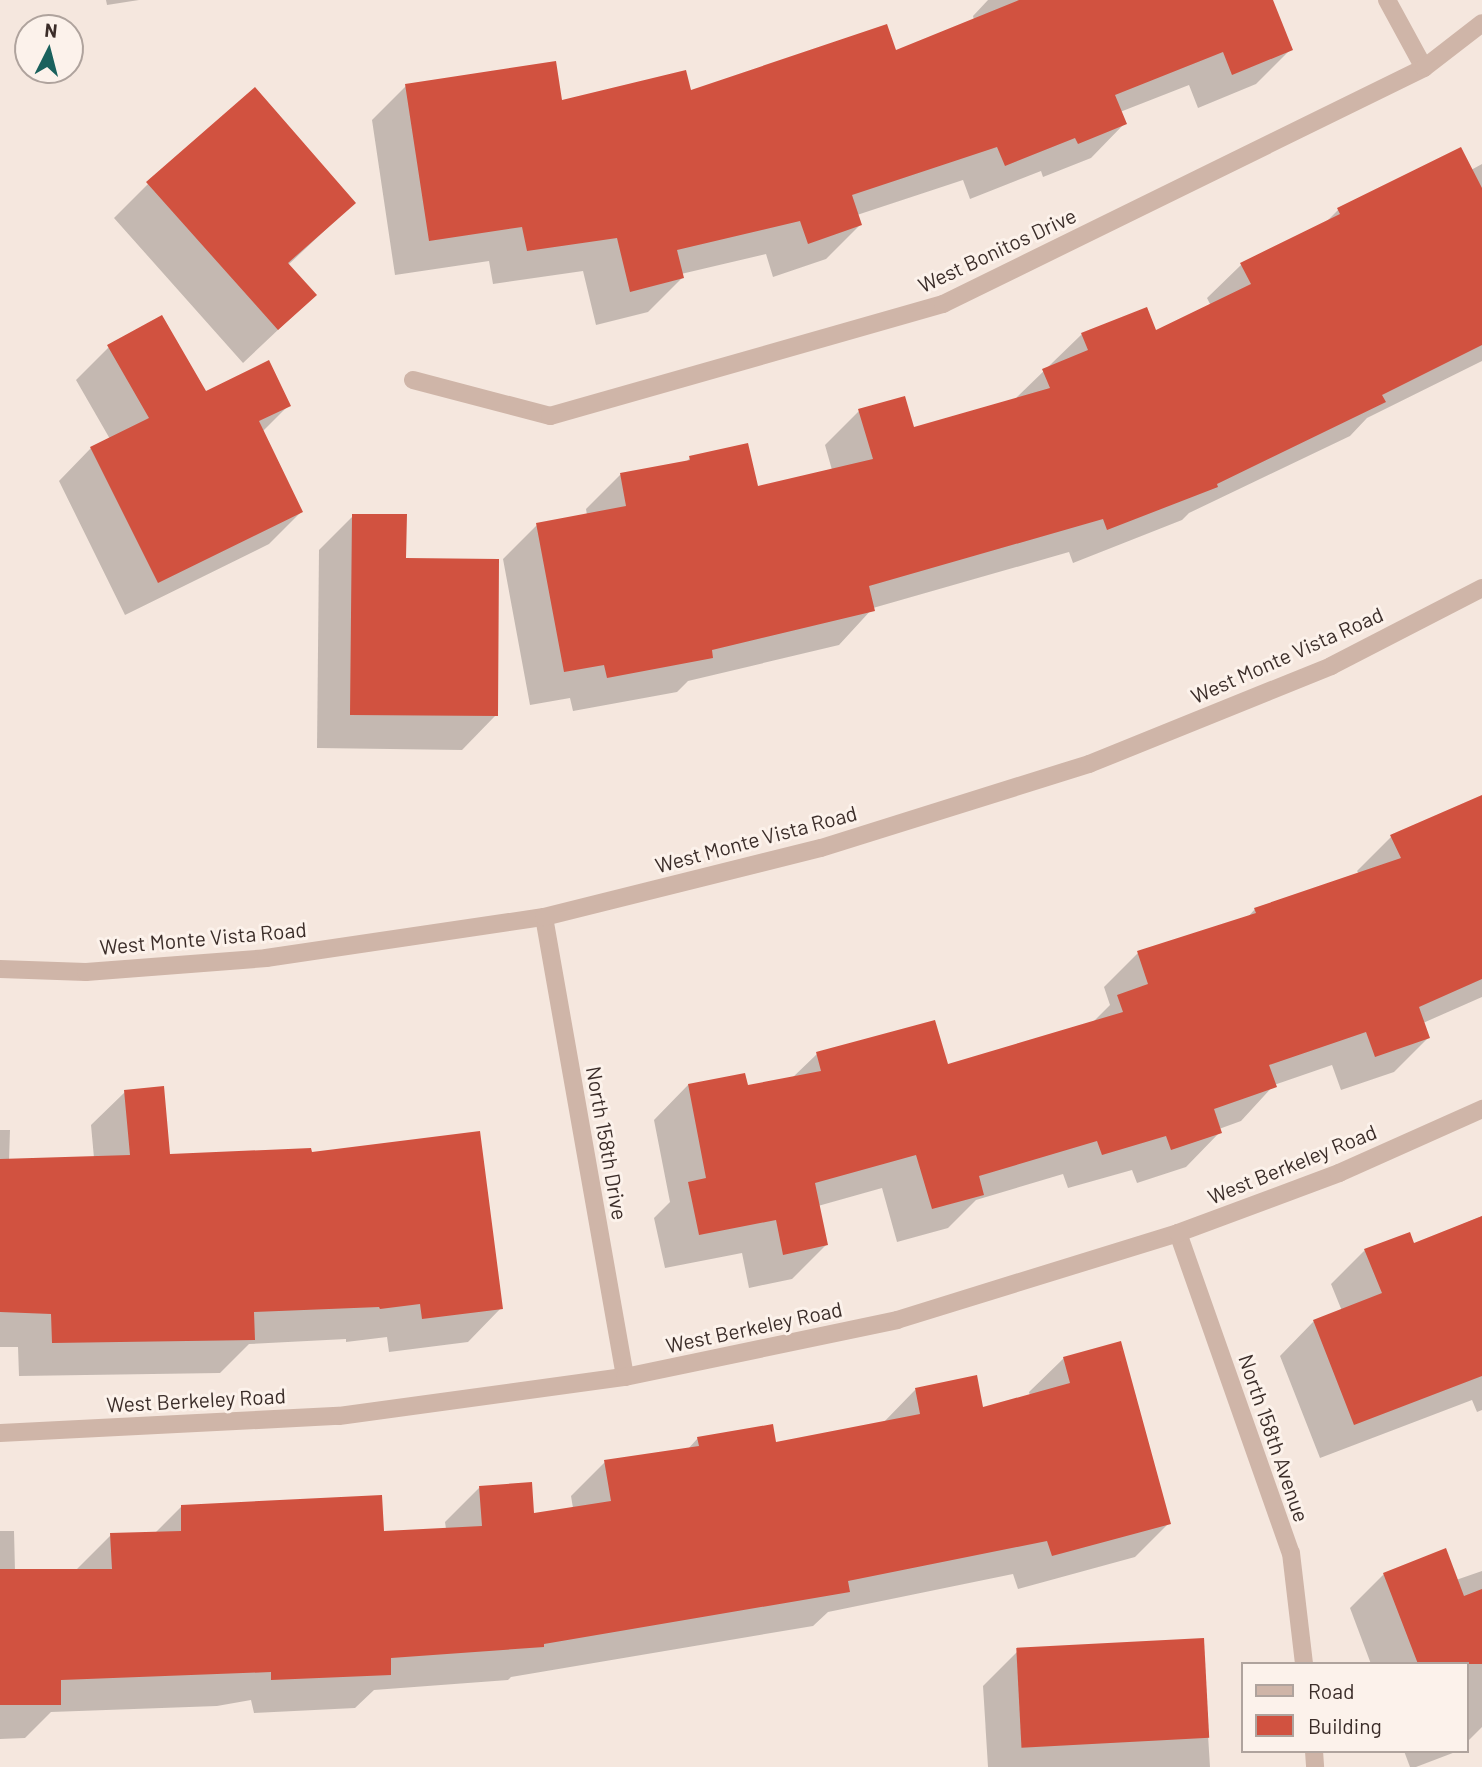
<!DOCTYPE html>
<html>
<head>
<meta charset="utf-8">
<style>
	body { margin:0 }
	#map { position:relative; width:1482px; height:1767px; overflow:hidden; background:#f5e7de; font-family:Barlow,sans-serif }
	div>[style] { position:absolute }
	[style*='--x'] { left:calc(var(--x)*1px); top:calc(var(--y)*1px); width:calc(var(--w)*1px); rotate:calc(var(--a)*1deg) }
	.shadow>* { inset:0; background:#0003 }
	.building>* { inset:0; background:#d15240; transform-origin:0 0 }
	.minor>* { height:18px; margin:-9px; padding:0 9px; transform-origin:9px; border-radius:9px; background:#cfb5a8 }
	.tertiary>* { height:18px; margin:-9px; padding:0 9px; transform-origin:9px; border-radius:9px; background:#cfb5a8 }
	span { translate:-50% -50%; white-space:nowrap; text-align:center; line-height:1.15; -webkit-text-stroke:6px #fcf2eb; paint-order:stroke }
	.street-label { font-size:21px; color:#3b2d29 }
	.legend { position:absolute; left:1241px; top:1662px; width:228px; height:91px; box-sizing:border-box; background:#fcf2eb; border:2px solid #afa39d; margin:0; padding:9px 12px; list-style:none; font-size:21px; color:#3b2d29 }
	.legend li { display:flex; align-items:center; gap:14px; height:35px }
	.legend b { width:35px; border:2px solid #afa39d }
	.north { position:absolute; left:14px; top:14px; width:70px; height:70px; box-sizing:border-box; background:#fcf2eb; border:2px solid #afa39d; border-radius:50%; rotate:6deg; font-size:19px; font-weight:700; line-height:28px; text-align:center; color:#3b2d29 }
	.north::after { content:''; display:block; margin:auto; width:24px; height:32px; background:#1a615d; clip-path:polygon(50% 0,100% 100%,50% 72%,0 100%) }
</style>
</head>
<body>
<div id="map">
	<div class="shadow">
		<div style="clip-path:polygon(106px 0,139px 0,107px 5px)"></div>
		<div style="clip-path:polygon(988px 0,1271px 0,1290px 50px,1256px 84px,1198px 108px,1189px 85px,1120px 112px,1125px 123px,1091px 158px,1043px 177px,1041px 171px,970px 199px,963px 180px,857px 215px,860px 225px,826px 259px,773px 277px,766px 254px,681px 274px,682px 278px,648px 312px,596px 325px,583px 271px,493px 284px,489px 261px,395px 275px,372px 120px,406px 86px,561px 102px,690px 93px,895px 52px,974px 20px,973px 16px)"></div>
		<div style="clip-path:polygon(1482px 164px,1482px 361px,1367px 418px,1350px 436px,1189px 513px,1182px 520px,1073px 563px,1069px 552px,873px 608px,839px 645px,688px 681px,677px 692px,573px 711px,570px 698px,530px 705px,503px 559px,537px 525px,587px 515px,586px 509px,620px 475px,685px 463px,690px 458px,757px 488px,832px 470px,825px 445px,859px 411px,913px 429px,1013px 401px,1082px 334px,1155px 333px,1211px 306px,1207px 298px,1242px 264px,1325px 223px,1338px 210px,1471px 170px)"></div>
		<div style="clip-path:polygon(148px 184px,354px 203px,288px 265px,315px 295px,243px 363px,114px 218px)"></div>
		<div style="clip-path:polygon(109px 347px,205px 393px,289px 405px,262px 432px,301px 512px,269px 544px,125px 615px,59px 481px,91px 448px,110px 439px,76px 380px)"></div>
		<div style="clip-path:polygon(353px 516px,405px 560px,496px 715px,462px 750px,317px 748px,319px 550px)"></div>
		<div style="clip-path:polygon(1482px 797px,1482px 997px,1423px 1023px,1428px 1038px,1394px 1072px,1341px 1090px,1332px 1065px,1274px 1085px,1241px 1121px,1219px 1129px,1220px 1132px,1186px 1167px,1137px 1183px,1132px 1170px,1068px 1188px,1063px 1174px,976px 1200px,948px 1228px,897px 1242px,882px 1188px,818px 1206px,826px 1245px,792px 1279px,749px 1288px,742px 1253px,665px 1268px,654px 1218px,670px 1202px,654px 1120px,688px 1085px,746px 1088px,792px 1078px,817px 1054px,946px 1066px,1092px 1023px,1110px 1005px,1104px 987px,1138px 953px,1247px 918px,1255px 909px,1359px 874px,1357px 871px,1391px 837px)"></div>
		<div style="clip-path:polygon(125px 1092px,169px 1156px,310px 1154px,501px 1308px,468px 1342px,389px 1352px,387px 1337px,346px 1342px,346px 1339px,249px 1344px,220px 1373px,19px 1376px,18px 1347px,0 1347px,0 1130px,10px 1130px,9px 1161px,94px 1158px,91px 1125px)"></div>
		<div style="clip-path:polygon(1482px 1216px,1482px 1410px,1477px 1412px,1472px 1400px,1320px 1458px,1280px 1356px,1314px 1321px,1342px 1311px,1331px 1284px,1365px 1250px,1413px 1245px)"></div>
		<div style="clip-path:polygon(1064px 1358px,1169px 1523px,1135px 1557px,1018px 1589px,1013px 1574px,828px 1612px,813px 1626px,511px 1677px,508px 1680px,374px 1690px,355px 1708px,254px 1713px,251px 1700px,217px 1706px,51px 1712px,25px 1738px,0 1739px,0 1531px,14px 1531px,15px 1571px,77px 1569px,111px 1535px,155px 1533px,181px 1507px,382px 1533px,446px 1529px,445px 1522px,479px 1488px,533px 1515px,573px 1508px,571px 1496px,605px 1462px,687px 1450px,698px 1438px,775px 1445px,882px 1424px,915px 1390px,982px 1409px,1030px 1396px,1029px 1392px)"></div>
		<div style="clip-path:polygon(1482px 1571px,1482px 1727px,1466px 1743px,1466px 1664px,1371px 1664px,1350px 1608px,1384px 1574px,1456px 1580px)"></div>
		<div style="clip-path:polygon(1202px 1640px,1210px 1767px,988px 1767px,983px 1686px,1017px 1652px)"></div>
		<div style="clip-path:polygon(1404px 1751px,1458px 1751px,1416px 1767px,1410px 1767px)"></div>
	</div>
	<div class="building">
		<div style="clip-path:polygon(1019px 0,1273px 0,1293px 50px,1232px 75px,1223px 52px,1115px 95px,1127px 124px,1078px 144px,1075px 138px,1005px 166px,997px 147px,852px 195px,862px 225px,808px 244px,800px 221px,677px 250px,684px 278px,630px 292px,617px 238px,527px 251px,522px 227px,429px 241px,405px 84px,556px 61px,562px 100px,686px 70px,691px 90px,887px 24px,896px 50px)"></div>
		<div style="clip-path:polygon(255px 87px,356px 203px,288px 263px,317px 295px,278px 330px,146px 182px)"></div>
		<div style="clip-path:polygon(1461px 147px,1482px 188px,1482px 345px,1382px 395px,1386px 402px,1217px 484px,1218px 487px,1107px 530px,1103px 519px,869px 586px,875px 611px,712px 650px,713px 658px,607px 678px,604px 665px,564px 672px,536px 523px,626px 506px,620px 473px,690px 460px,689px 456px,748px 443px,758px 486px,873px 459px,858px 409px,905px 396px,914px 427px,1050px 388px,1042px 369px,1088px 350px,1081px 333px,1147px 307px,1156px 330px,1251px 284px,1240px 263px,1340px 214px,1337px 208px)"></div>
		<div style="clip-path:polygon(162px 315px,206px 391px,269px 360px,291px 406px,259px 421px,303px 512px,158px 583px,90px 447px,149px 418px,107px 345px)"></div>
		<div style="clip-path:polygon(352px 514px,407px 514px,406px 558px,499px 559px,498px 716px,350px 715px)"></div>
		<div style="clip-path:polygon(1482px 795px,1482px 979px,1419px 1007px,1430px 1038px,1375px 1057px,1366px 1032px,1269px 1065px,1277px 1087px,1214px 1109px,1222px 1133px,1171px 1150px,1166px 1136px,1102px 1155px,1097px 1141px,979px 1176px,984px 1195px,932px 1209px,916px 1155px,815px 1183px,828px 1245px,783px 1255px,776px 1220px,699px 1235px,688px 1182px,706px 1178px,688px 1084px,745px 1073px,748px 1085px,821px 1071px,816px 1052px,935px 1020px,948px 1064px,1123px 1012px,1117px 995px,1148px 984px,1137px 951px,1256px 913px,1254px 908px,1401px 858px,1390px 835px)"></div>
		<div style="clip-path:polygon(164px 1086px,170px 1154px,311px 1148px,312px 1152px,480px 1131px,503px 1309px,422px 1319px,420px 1304px,380px 1309px,379px 1307px,254px 1312px,255px 1340px,52px 1343px,51px 1314px,0 1312px,0 1159px,130px 1155px,124px 1090px)"></div>
		<div style="clip-path:polygon(1482px 1216px,1482px 1376px,1354px 1425px,1313px 1320px,1382px 1293px,1364px 1249px,1410px 1232px,1414px 1243px)"></div>
		<div style="clip-path:polygon(1121px 1341px,1171px 1524px,1052px 1556px,1047px 1541px,848px 1581px,850px 1592px,544px 1644px,544px 1647px,391px 1658px,391px 1675px,271px 1680px,271px 1672px,61px 1680px,61px 1705px,0 1705px,0 1569px,112px 1569px,110px 1533px,181px 1531px,181px 1505px,382px 1495px,384px 1531px,482px 1526px,479px 1486px,532px 1482px,534px 1513px,611px 1501px,604px 1460px,699px 1446px,697px 1437px,773px 1424px,776px 1442px,920px 1414px,915px 1388px,977px 1375px,983px 1407px,1070px 1383px,1063px 1357px)"></div>
		<div style="clip-path:polygon(1446px 1548px,1464px 1596px,1482px 1589px,1482px 1664px,1418px 1664px,1383px 1573px)"></div>
		<div style="left:1204px;top:1638px;width:100px;height:188px;rotate:87deg"></div>
	</div>
	<div class="minor">
		<div style="--x:1387;--y:0;--w:77;--a:61.4"></div>
		<div style="--x:413;--y:380;--w:142;--a:14.7"></div>
		<div style="--x:550;--y:416;--w:409;--a:-15.9"></div>
		<div style="--x:943;--y:304;--w:536;--a:-26.13"></div>
		<div style="--x:1424;--y:68;--w:73;--a:-37.8"></div>
		<div style="--x:544;--y:917;--w:467;--a:80"></div>
		<div style="--x:1178;--y:1233;--w:339;--a:70.6"></div>
		<div style="--x:1291;--y:1553;--w:112;--a:83.3"></div>
		<div style="--x:0;--y:1433;--w:339;--a:-2.9"></div>
		<div style="--x:339;--y:1416;--w:289;--a:-7.8"></div>
		<div style="--x:625;--y:1377;--w:278;--a:-11.8"></div>
		<div style="--x:897;--y:1320;--w:294;--a:-17.2"></div>
		<div style="--x:1178;--y:1233;--w:172;--a:-20.4"></div>
		<div style="--x:1339;--y:1173;--w:157;--a:-24.1"></div>
		<div style="--x:1314;--y:1751;--w:16;--a:86"></div>
	</div>
	<div class="tertiary">
		<div style="--x:0;--y:969;--w:86;--a:2"></div>
		<div style="--x:86;--y:972;--w:181;--a:-4.4"></div>
		<div style="--x:266;--y:958;--w:281;--a:-8.4"></div>
		<div style="--x:544;--y:917;--w:285;--a:-14"></div>
		<div style="--x:821;--y:848;--w:281;--a:-17.4"></div>
		<div style="--x:1089;--y:764;--w:261;--a:-22"></div>
		<div style="--x:1331;--y:666;--w:170;--a:-27.3"></div>
	</div>
	<div class="street-label">
		<span style="left:997px;top:250px;rotate:-25deg">West Bonitos Drive</span>
		<span style="left:1287px;top:655px;rotate:-24deg">West Monte Vista Road</span>
		<span style="left:756px;top:839px;rotate:-15deg">West Monte Vista Road</span>
		<span style="left:203px;top:938px;rotate:-5deg">West Monte Vista Road</span>
		<span style="left:607px;top:1143px;rotate:80deg">North 158th Drive</span>
		<span style="left:1292px;top:1164px;rotate:-22deg">West Berkeley Road</span>
		<span style="left:754px;top:1327px;rotate:-12deg">West Berkeley Road</span>
		<span style="left:196px;top:1400px;rotate:-3deg">West Berkeley Road</span>
		<span style="left:1274px;top:1438px;rotate:71deg">North 158th Avenue</span>
	</div>
	<ul class="legend">
	<li><b style="height:9px;background:#cfb5a8"></b>Road</li>
	<li><b style="height:19px;background:#d15240"></b>Building</li>
	</ul>
	<div class="north">N</div>
</div>
</body>
</html>
